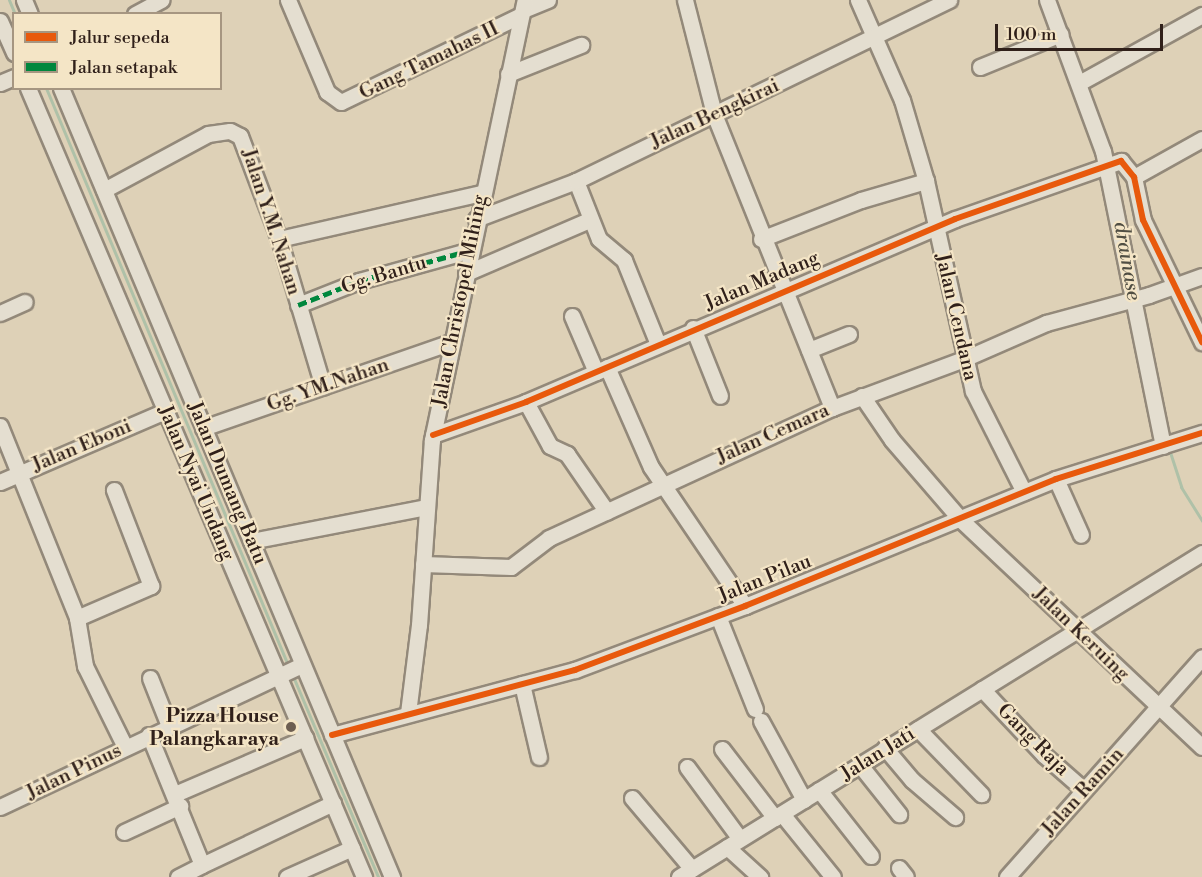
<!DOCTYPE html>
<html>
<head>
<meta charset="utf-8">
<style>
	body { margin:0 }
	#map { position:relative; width:1202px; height:877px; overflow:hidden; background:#ded1b7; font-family:"Libre Bodoni",serif }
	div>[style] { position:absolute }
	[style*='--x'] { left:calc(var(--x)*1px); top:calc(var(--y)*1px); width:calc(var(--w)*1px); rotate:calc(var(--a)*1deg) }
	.stream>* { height:3px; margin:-1.5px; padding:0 1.5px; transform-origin:1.5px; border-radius:1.5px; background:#afc1a8 }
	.roads { filter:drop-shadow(2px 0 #93897a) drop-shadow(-2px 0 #93897a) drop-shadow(0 2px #93897a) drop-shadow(0 -2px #93897a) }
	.minor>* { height:15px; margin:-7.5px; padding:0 7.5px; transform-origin:7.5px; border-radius:7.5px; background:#e4ded0 }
	.quiet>* { height:4.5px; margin-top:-2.25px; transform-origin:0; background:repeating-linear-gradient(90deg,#00873e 0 9px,transparent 0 13.5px) }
	.cycleway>* { height:6px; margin:-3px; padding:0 3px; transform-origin:3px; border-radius:3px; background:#e8590c }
	.dots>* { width:16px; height:16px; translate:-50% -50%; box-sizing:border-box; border:3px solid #f4e5c6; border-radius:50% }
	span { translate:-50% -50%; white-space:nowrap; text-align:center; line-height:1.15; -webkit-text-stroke:4.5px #f4e5c6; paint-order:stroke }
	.street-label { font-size:20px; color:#30201a }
	.poi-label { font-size:20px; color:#30201a; font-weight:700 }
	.right { translate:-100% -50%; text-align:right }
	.water-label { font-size:21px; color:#504e43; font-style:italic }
	.legend { position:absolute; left:12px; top:12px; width:210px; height:78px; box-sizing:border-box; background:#f4e5c6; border:2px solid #a69681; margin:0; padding:8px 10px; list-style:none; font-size:18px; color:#30201a }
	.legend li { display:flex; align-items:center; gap:12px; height:30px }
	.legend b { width:30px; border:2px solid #a69681 }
	.scale { position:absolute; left:995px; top:24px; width:168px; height:27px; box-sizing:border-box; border:3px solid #30201a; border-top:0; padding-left:8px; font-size:18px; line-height:21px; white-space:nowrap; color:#30201a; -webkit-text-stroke:4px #f4e5c6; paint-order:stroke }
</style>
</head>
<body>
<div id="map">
	<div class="stream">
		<div style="--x:9;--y:0;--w:15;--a:67"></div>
		<div style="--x:46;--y:88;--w:626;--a:67.25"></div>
		<div style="--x:1169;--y:449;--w:40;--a:72"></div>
		<div style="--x:1181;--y:487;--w:40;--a:58"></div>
		<div style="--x:292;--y:674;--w:220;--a:67"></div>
	</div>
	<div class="roads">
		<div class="minor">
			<div style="--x:24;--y:0;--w:15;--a:67"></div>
			<div style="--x:288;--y:0;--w:100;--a:67"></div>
			<div style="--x:327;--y:92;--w:17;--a:36"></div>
			<div style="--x:341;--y:102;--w:200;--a:-25.8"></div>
			<div style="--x:685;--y:0;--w:118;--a:75.7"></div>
			<div style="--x:714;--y:114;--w:317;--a:68.1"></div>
			<div style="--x:858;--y:0;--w:109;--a:66.3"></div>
			<div style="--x:902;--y:100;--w:84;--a:73.5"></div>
			<div style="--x:926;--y:181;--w:215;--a:77.4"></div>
			<div style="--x:973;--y:391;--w:113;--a:63.2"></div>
			<div style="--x:1047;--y:0;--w:161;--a:69.7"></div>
			<div style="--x:1103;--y:151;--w:301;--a:78.5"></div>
			<div style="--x:523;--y:10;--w:27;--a:-22"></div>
			<div style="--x:135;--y:14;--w:30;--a:-28"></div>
			<div style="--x:0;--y:21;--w:35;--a:66"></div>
			<div style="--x:980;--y:67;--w:87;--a:-22.2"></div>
			<div style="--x:508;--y:74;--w:79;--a:-21.7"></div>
			<div style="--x:0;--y:83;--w:15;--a:-23"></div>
			<div style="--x:1079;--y:83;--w:141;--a:-28.9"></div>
			<div style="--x:28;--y:88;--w:858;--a:66.93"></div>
			<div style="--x:61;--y:88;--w:856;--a:67.24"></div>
			<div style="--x:1134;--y:177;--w:78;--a:-29.2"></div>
			<div style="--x:576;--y:181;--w:62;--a:68.4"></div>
			<div style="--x:599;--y:239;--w:33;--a:40"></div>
			<div style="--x:624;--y:260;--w:91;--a:68"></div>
			<div style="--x:104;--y:190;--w:118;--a:-28.3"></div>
			<div style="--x:208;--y:134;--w:22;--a:-8"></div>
			<div style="--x:230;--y:131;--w:11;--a:27"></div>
			<div style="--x:240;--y:136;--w:110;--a:69.3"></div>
			<div style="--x:279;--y:239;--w:154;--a:73.4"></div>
			<div style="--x:476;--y:219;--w:107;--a:-20.8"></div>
			<div style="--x:576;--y:181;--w:415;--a:-25.9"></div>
			<div style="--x:279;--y:239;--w:208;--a:-12.8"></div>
			<div style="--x:761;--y:239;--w:107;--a:-21.3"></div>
			<div style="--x:861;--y:200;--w:68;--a:-16.3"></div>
			<div style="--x:466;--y:273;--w:134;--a:-23.3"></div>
			<div style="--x:298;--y:305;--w:66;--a:-21.5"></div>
			<div style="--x:359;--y:281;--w:116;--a:-15.5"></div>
			<div style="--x:0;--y:313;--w:27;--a:-24"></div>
			<div style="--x:572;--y:316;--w:61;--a:66.8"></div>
			<div style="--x:693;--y:328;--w:73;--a:68.3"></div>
			<div style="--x:809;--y:350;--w:43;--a:-21.8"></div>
			<div style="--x:607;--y:367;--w:109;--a:66.3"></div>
			<div style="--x:651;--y:467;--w:168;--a:55.9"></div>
			<div style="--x:862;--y:396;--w:53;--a:55.7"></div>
			<div style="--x:892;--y:440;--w:106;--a:49.2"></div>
			<div style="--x:961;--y:520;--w:331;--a:43.3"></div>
			<div style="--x:526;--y:402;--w:50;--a:61.4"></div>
			<div style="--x:550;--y:446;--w:19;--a:25"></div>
			<div style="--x:567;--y:454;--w:70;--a:55.4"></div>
			<div style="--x:0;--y:426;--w:207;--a:68.1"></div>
			<div style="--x:77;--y:618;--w:49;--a:80.5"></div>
			<div style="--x:85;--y:666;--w:90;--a:63.7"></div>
			<div style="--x:203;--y:428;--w:263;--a:-19.1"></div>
			<div style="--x:433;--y:435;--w:99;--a:-19.5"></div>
			<div style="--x:526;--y:402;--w:466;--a:-23.1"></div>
			<div style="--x:955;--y:219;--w:176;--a:-19.3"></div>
			<div style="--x:1121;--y:161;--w:21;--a:51"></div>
			<div style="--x:1134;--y:177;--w:44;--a:78.2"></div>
			<div style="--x:1143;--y:220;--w:136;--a:64.2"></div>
			<div style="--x:1056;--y:479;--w:61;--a:65.9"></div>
			<div style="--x:0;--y:482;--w:180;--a:-23.3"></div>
			<div style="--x:251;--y:541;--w:178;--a:-11"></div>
			<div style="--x:423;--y:564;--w:88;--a:2"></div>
			<div style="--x:511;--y:567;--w:48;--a:-37.3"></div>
			<div style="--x:549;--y:538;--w:311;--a:-24.7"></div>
			<div style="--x:832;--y:408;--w:141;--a:-20.4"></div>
			<div style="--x:964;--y:359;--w:90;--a:-23.7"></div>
			<div style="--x:1046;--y:323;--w:107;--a:-15.2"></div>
			<div style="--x:1149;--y:295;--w:56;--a:-19.7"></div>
			<div style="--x:718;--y:616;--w:100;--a:68.3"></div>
			<div style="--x:77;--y:618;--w:81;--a:-23.4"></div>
			<div style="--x:151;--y:586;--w:103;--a:-111.1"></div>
			<div style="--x:150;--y:678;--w:52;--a:68.4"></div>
			<div style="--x:522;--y:684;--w:75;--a:76.9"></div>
			<div style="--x:982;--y:689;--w:91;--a:46.8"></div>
			<div style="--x:1044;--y:755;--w:53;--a:41.2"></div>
			<div style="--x:408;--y:713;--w:89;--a:-82.9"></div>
			<div style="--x:419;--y:625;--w:185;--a:-86"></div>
			<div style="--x:432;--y:440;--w:450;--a:-78.1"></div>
			<div style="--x:761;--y:721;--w:90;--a:61.4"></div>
			<div style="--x:918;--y:729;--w:91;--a:45.9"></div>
			<div style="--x:149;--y:735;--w:140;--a:67.8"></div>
			<div style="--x:202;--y:865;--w:27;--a:153"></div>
			<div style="--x:332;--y:735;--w:252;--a:-15"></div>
			<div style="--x:575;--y:670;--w:182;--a:-20.6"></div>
			<div style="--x:745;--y:606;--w:336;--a:-22.2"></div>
			<div style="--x:1056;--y:479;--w:153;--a:-17.5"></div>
			<div style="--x:885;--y:748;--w:42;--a:49.8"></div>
			<div style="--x:912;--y:780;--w:57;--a:40.7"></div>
			<div style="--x:722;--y:749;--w:87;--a:52.5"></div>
			<div style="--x:860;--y:765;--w:63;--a:51.5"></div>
			<div style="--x:687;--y:767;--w:89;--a:53.6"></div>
			<div style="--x:819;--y:790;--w:84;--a:51.8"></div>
			<div style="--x:175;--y:794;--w:142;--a:-23.3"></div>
			<div style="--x:632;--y:798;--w:93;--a:49.8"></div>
			<div style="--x:0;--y:807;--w:334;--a:-25.2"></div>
			<div style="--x:782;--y:814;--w:81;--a:51"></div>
			<div style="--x:124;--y:832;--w:62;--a:-24.9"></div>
			<div style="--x:727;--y:847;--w:45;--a:42.3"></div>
			<div style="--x:202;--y:865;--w:145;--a:-25.3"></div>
			<div style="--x:899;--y:868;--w:11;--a:52"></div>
			<div style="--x:287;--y:877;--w:71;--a:-24"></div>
			<div style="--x:679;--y:877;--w:615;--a:-31.78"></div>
			<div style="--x:1007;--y:877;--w:294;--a:-48.4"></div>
		</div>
	</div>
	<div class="quiet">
		<div style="--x:298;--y:305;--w:66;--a:-21.5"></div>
		<div style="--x:359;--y:281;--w:116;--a:-15.5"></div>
	</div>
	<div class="cycleway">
		<div style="--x:433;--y:435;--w:99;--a:-19.5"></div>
		<div style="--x:526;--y:402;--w:466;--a:-23.1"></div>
		<div style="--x:955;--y:219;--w:176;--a:-19.3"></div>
		<div style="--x:1121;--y:161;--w:21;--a:51"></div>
		<div style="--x:1134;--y:177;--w:44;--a:78.2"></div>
		<div style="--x:1143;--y:220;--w:136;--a:64.2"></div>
		<div style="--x:332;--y:735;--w:252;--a:-15"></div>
		<div style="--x:575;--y:670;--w:182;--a:-20.6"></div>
		<div style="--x:745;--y:606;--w:336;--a:-22.2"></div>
		<div style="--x:1056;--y:479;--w:153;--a:-17.5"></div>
	</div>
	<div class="dots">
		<div style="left:291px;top:727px;background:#6d5e51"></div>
	</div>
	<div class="street-label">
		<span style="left:429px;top:61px;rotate:-26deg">Gang Tamahas II</span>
		<span style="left:715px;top:114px;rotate:-25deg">Jalan Bengkirai</span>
		<span style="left:271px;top:222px;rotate:72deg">Jalan Y.M. Nahan</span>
		<span style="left:384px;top:275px;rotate:-17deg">Gg. Bantu</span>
		<span style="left:762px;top:281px;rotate:-23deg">Jalan Madang</span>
		<span style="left:460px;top:301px;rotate:-79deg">Jalan Christopel Mihing</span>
		<span style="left:956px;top:317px;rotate:77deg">Jalan Cendana</span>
		<span style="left:328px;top:385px;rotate:-19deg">Gg. YM.Nahan</span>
		<span style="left:773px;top:434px;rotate:-24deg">Jalan Cemara</span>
		<span style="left:82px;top:446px;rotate:-23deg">Jalan Eboni</span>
		<span style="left:196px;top:483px;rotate:67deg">Jalan Nyai Undang</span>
		<span style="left:227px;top:483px;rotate:67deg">Jalan Dumang Batu</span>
		<span style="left:765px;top:579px;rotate:-22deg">Jalan Pilau</span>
		<span style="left:1081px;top:634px;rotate:44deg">Jalan Keruing</span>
		<span style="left:1033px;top:740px;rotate:45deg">Gang Raja</span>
		<span style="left:878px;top:754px;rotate:-32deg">Jalan Jati</span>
		<span style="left:74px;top:772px;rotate:-26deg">Jalan Pinus</span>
		<span style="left:1083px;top:792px;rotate:-48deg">Jalan Ramin</span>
	</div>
	<div class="poi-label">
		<span class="right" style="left:279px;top:728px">Pizza House<br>Palangkaraya</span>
	</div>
	<div class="water-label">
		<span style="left:1127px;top:261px;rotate:80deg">drainase</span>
	</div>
	<ul class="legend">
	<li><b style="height:8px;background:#e8590c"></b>Jalur sepeda</li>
	<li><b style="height:8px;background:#00873e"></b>Jalan setapak</li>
	</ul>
	<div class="scale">100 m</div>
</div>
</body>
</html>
